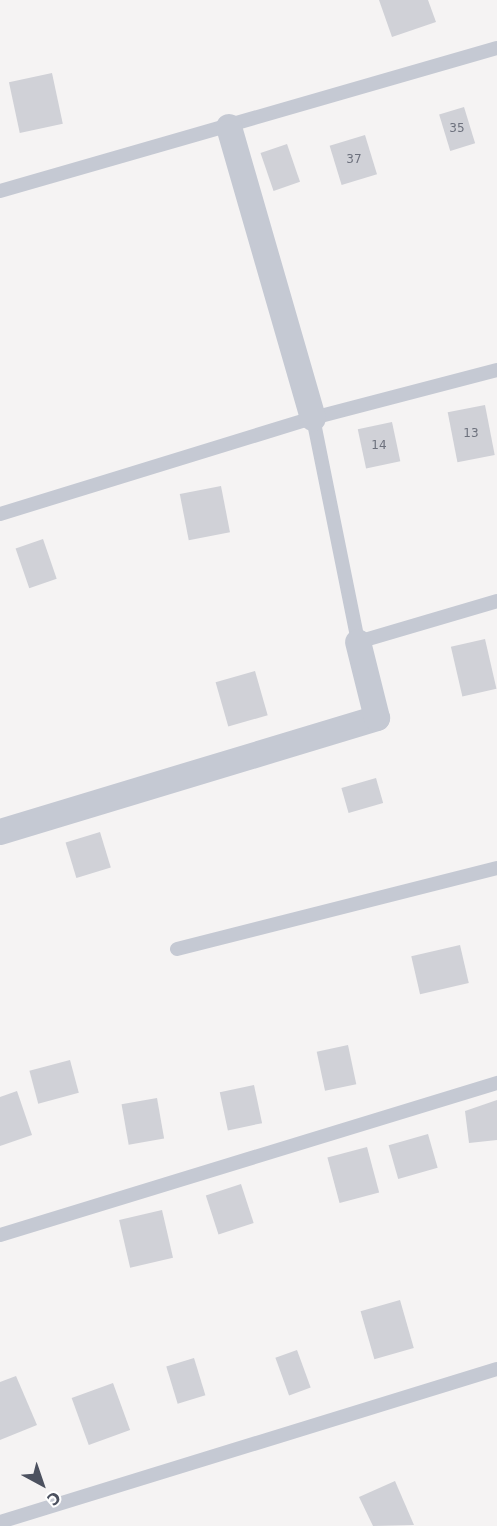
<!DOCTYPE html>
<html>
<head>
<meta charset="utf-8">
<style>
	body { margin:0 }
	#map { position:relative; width:497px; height:1526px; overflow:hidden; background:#f5f3f3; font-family:"DejaVu Sans",sans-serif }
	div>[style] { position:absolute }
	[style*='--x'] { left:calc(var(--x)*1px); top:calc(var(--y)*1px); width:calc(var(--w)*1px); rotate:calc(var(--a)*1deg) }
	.building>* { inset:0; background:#d0d1d7; transform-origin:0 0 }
	.service>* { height:14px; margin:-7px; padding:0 7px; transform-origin:7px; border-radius:7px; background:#c5c9d3 }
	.minor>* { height:26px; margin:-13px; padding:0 13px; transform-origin:13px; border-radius:13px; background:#c5c9d3 }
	span { translate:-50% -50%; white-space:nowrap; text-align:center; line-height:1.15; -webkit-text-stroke:4.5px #fff; paint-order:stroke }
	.number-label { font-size:12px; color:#6d717d }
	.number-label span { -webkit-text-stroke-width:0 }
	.north { position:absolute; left:12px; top:1454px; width:60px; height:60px; -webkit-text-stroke:4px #fff; paint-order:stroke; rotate:140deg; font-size:16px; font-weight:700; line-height:24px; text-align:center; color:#4c515f }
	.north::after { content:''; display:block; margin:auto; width:21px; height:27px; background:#4c515f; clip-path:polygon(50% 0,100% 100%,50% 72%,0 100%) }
</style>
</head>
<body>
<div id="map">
	<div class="building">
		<div style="clip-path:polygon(379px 0,428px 0,436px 22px,392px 37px)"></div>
		<div style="left:52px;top:73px;width:52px;height:44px;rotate:78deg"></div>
		<div style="left:464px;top:107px;width:38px;height:26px;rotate:73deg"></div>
		<div style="left:365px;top:135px;width:41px;height:37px;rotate:73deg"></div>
		<div style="left:287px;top:144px;width:40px;height:28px;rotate:71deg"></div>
		<div style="left:485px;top:405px;width:51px;height:38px;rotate:79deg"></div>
		<div style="left:392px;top:422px;width:40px;height:35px;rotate:78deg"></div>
		<div style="left:221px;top:486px;width:47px;height:42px;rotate:79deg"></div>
		<div style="left:43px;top:539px;width:42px;height:29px;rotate:71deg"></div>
		<div style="left:485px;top:639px;width:51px;height:35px;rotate:77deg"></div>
		<div style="left:255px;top:671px;width:46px;height:41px;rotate:74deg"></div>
		<div style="left:376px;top:778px;width:26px;height:36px;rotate:74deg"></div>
		<div style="left:100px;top:832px;width:37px;height:36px;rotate:73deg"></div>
		<div style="left:460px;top:945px;width:39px;height:50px;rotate:77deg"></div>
		<div style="left:348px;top:1045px;width:40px;height:32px;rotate:78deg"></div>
		<div style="left:70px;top:1060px;width:34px;height:42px;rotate:75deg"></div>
		<div style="left:254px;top:1085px;width:39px;height:35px;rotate:78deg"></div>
		<div style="clip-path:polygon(17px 1091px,32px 1135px,0 1146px,0 1097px)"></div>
		<div style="left:157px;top:1098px;width:41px;height:36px;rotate:80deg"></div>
		<div style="clip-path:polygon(497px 1100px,497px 1140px,469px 1143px,465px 1111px)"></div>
		<div style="left:428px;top:1134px;width:35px;height:41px;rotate:74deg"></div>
		<div style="left:367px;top:1147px;width:47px;height:41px;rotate:75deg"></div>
		<div style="left:241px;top:1184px;width:41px;height:37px;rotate:72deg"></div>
		<div style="left:162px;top:1210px;width:49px;height:44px;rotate:77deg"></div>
		<div style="left:400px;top:1300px;width:50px;height:41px;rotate:74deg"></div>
		<div style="left:297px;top:1350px;width:40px;height:23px;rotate:70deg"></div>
		<div style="left:194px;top:1358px;width:39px;height:29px;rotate:73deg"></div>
		<div style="clip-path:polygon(16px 1376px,37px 1425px,0 1440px,0 1382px)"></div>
		<div style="left:113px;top:1383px;width:50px;height:44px;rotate:70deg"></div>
		<div style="clip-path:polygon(395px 1481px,414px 1525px,373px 1526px,359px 1497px)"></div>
	</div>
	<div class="service">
		<div style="--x:0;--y:191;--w:517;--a:-16.05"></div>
		<div style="--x:313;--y:418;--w:228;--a:78.6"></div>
		<div style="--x:358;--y:642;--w:145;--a:-16.4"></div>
		<div style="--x:0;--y:514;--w:327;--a:-17.1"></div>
		<div style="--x:313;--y:418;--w:190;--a:-14.6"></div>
		<div style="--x:177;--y:949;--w:330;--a:-14.2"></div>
		<div style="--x:0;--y:1235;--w:520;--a:-17.01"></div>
		<div style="--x:0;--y:1522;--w:520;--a:-17.11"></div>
	</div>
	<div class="minor">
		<div style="--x:229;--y:127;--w:303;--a:73.9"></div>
		<div style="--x:0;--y:832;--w:394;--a:-16.8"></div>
		<div style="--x:377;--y:718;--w:78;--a:-104"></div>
	</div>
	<div class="number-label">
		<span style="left:457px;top:129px">35</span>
		<span style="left:354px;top:160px">37</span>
		<span style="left:471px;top:434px">13</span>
		<span style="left:379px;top:446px">14</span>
	</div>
	<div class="north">С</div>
</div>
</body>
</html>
